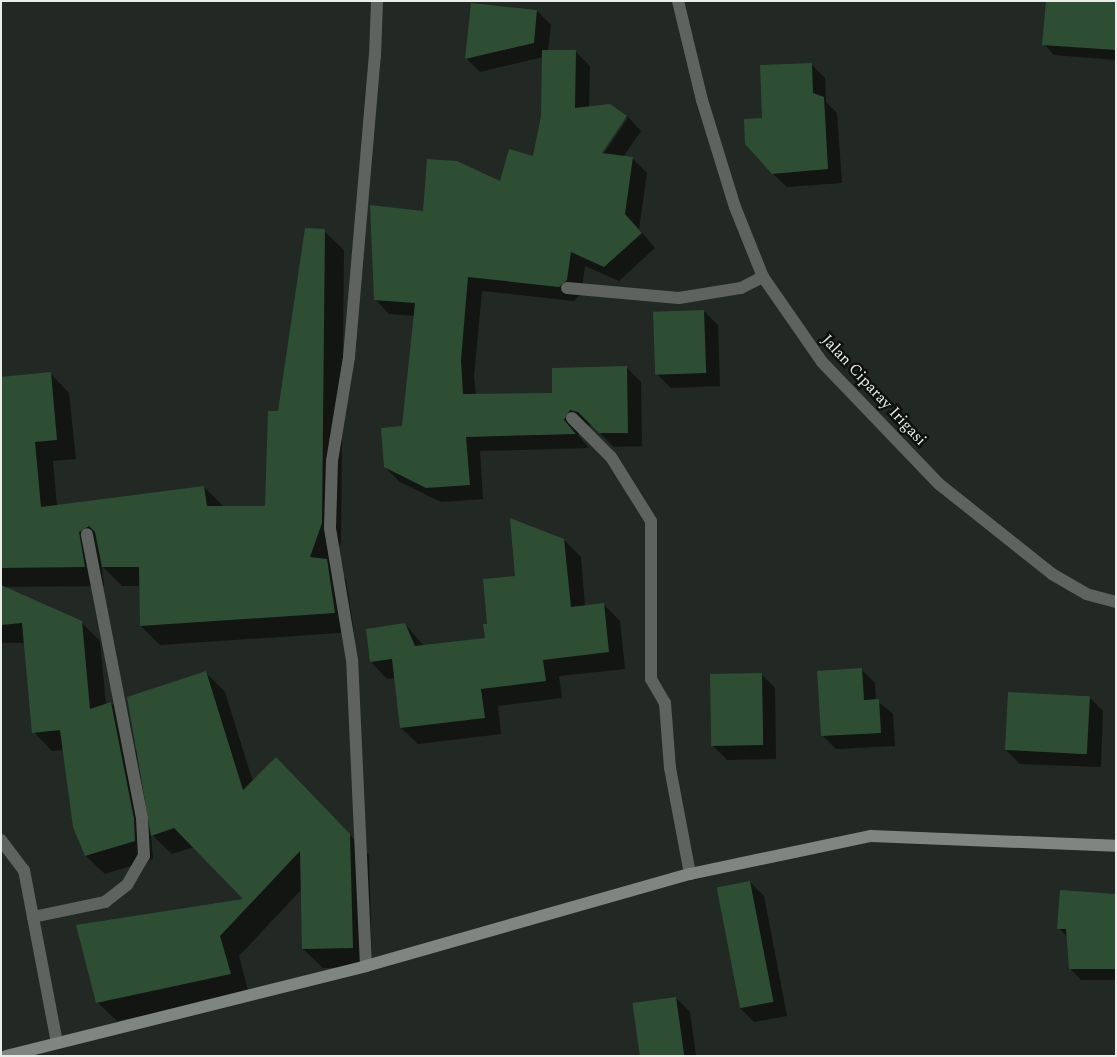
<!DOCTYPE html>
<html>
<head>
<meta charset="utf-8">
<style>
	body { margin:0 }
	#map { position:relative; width:1117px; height:1057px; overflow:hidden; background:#222823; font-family:Spectral,serif }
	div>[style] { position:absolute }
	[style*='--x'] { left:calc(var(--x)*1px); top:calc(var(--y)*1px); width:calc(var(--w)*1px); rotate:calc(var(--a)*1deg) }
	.shadow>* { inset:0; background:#0007 }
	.building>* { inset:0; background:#2e4e33; transform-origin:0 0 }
	.street>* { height:12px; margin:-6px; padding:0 6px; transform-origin:6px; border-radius:6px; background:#5f6360 }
	.secondary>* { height:12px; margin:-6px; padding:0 6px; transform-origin:6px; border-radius:6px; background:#7f8580 }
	span { translate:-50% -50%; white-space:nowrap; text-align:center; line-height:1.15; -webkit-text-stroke:5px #0d100e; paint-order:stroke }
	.street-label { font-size:16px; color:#e9ede9 }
	.frame { position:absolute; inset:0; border:2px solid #e9ede9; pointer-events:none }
</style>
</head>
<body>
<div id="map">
	<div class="shadow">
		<div style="clip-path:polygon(1116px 1px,1116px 60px,1054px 55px,1044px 44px)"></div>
		<div style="clip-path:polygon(evenodd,537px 11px,551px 25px,548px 51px,576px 52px,590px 66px,589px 108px,627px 116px,641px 131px,623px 157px,633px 159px,647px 173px,639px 229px,655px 248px,619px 281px,585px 266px,581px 294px,574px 301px,482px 291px,474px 376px,476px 395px,553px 394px,626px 367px,641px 382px,642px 446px,614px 447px,593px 426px,585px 424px,578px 435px,589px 448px,480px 451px,483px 499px,441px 502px,400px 482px,385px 467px,403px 427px,415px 316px,389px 314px,375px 299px,424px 212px,501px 182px,534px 158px,542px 116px,543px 57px,480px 72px,466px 58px,537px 11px,625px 118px,628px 118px,600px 159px,597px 157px,625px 118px)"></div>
		<div style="clip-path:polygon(811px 64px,825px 78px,826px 102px,837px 113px,842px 183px,787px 187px,772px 173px,763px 119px)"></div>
		<div style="clip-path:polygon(324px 231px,344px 250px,341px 542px,332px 566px,346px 579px,354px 632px,160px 645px,141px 626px,140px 586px,122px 586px,103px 567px,101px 558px,104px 586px,2px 587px,81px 622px,100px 641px,106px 705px,111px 703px,130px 722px,135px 751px,206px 673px,225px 692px,253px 782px,296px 778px,369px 855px,372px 967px,323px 968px,303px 949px,302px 889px,239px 956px,249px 994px,117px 1021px,97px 1002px,246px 900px,194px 847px,172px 854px,151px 834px,153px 859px,105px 874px,86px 856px,64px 750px,52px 751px,34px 732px,26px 643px,1px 643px,1px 378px,50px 373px,69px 393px,76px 459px,53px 461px,57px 506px,204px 487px,223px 506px,266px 507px,280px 413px)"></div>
		<div style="clip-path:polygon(704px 311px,718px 325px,720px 386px,671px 388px,657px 374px)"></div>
		<div style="clip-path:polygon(564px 540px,581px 557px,585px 606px,603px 604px,620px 621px,625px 669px,559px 676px,562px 698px,498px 706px,501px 734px,418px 744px,401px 728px,395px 678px,387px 679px,371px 662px,367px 630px,405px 624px,424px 646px,486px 639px,489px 625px,516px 577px)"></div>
		<div style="clip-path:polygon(861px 669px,875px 683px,876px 700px,893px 714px,895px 746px,836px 749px,822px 735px)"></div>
		<div style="clip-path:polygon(761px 674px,775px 688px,776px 759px,727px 760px,713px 746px)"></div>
		<div style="clip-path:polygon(1089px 697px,1103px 711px,1101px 767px,1020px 764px,1006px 750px)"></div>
		<div style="clip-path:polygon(750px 882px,764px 896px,787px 1016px,754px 1022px,740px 1008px)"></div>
		<div style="clip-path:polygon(1116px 895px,1116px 980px,1081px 980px,1070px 968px,1068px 938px,1059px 928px)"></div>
		<div style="clip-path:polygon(676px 998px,690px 1012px,696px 1056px,640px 1056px)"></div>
	</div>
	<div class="building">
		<div style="clip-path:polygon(1046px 1px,1116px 1px,1116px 50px,1042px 45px)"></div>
		<div style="clip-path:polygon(471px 3px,537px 10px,534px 43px,465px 59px)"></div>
		<div style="clip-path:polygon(542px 50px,576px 50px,575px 108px,610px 104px,627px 116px,602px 153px,633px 157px,625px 214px,642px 233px,604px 267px,571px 252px,567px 280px,559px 287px,468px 277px,461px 360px,463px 394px,552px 393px,552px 368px,627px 366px,628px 433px,599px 433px,578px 412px,570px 410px,564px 420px,576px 434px,466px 437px,470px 485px,426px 488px,384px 467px,381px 428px,402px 426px,415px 303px,374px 300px,370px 205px,423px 211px,427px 159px,457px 161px,500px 181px,509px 149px,533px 156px,541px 116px)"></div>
		<div style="clip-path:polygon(812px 63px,813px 93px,824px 97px,828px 169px,772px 174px,745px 144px,744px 119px,762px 118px,760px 65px)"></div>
		<div style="clip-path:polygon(305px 228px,325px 229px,322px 523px,310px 557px,327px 559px,335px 613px,140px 626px,139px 567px,102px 567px,95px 532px,89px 526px,79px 532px,85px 567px,1px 568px,1px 377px,51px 372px,57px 440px,35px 442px,41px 507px,204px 486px,207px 506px,265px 506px,268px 411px,278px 411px)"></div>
		<div style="left:704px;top:310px;width:63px;height:51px;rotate:88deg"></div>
		<div style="clip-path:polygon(510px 518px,564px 539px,571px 607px,604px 603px,609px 652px,543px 660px,546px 681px,481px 689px,485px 718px,400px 728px,392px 659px,370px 662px,366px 629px,405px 623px,415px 646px,485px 638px,483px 624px,487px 624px,483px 579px,515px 576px)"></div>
		<div style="clip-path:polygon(1px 585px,82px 621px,90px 709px,111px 702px,134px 819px,135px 841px,85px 856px,73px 827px,60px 730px,32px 733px,22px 623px,1px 625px)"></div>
		<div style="clip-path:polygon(862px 668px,864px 700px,879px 699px,881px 733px,821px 736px,817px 671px)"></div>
		<div style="clip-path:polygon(206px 671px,243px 790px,276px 757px,350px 834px,353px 948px,302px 949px,300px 851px,220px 936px,231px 974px,96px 1003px,76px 925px,243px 899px,174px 828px,151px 836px,127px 697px)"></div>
		<div style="left:762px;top:673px;width:72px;height:52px;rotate:89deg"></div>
		<div style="left:1008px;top:692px;width:82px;height:58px;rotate:3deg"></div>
		<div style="left:750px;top:881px;width:123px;height:34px;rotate:79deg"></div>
		<div style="clip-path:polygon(1060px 890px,1116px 894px,1116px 969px,1069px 969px,1066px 929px,1057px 929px)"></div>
		<div style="left:676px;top:997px;width:60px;height:44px;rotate:82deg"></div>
	</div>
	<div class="street">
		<div style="--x:678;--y:1;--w:102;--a:76.4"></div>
		<div style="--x:702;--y:100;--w:112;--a:72.9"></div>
		<div style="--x:735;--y:207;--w:75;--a:68.2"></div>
		<div style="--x:763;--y:277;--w:103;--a:55.2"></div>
		<div style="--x:822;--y:362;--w:169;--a:46.2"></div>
		<div style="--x:939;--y:484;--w:144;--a:38.5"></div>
		<div style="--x:1052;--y:574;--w:39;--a:30"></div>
		<div style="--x:1086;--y:594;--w:31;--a:15"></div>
		<div style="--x:567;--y:288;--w:112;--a:5.1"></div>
		<div style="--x:679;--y:298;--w:63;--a:-9.2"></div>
		<div style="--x:741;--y:288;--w:25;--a:-27"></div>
		<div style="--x:572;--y:418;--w:55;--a:45"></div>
		<div style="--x:611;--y:457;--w:75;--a:58"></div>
		<div style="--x:651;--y:521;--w:158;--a:90"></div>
		<div style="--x:651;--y:679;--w:28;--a:60"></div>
		<div style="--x:665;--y:703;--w:65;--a:85.6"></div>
		<div style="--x:670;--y:768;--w:108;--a:79.3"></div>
		<div style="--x:1;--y:840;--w:38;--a:53"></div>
		<div style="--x:24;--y:870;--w:176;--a:79.2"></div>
		<div style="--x:33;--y:917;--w:74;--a:-11.8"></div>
		<div style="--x:105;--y:902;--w:28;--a:-38"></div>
		<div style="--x:127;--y:885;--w:34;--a:-60"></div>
		<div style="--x:144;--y:856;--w:38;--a:-93"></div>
		<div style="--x:142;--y:818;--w:289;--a:-101"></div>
		<div style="--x:366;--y:966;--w:306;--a:-92.6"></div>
		<div style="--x:352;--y:660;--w:134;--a:-99.5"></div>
		<div style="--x:330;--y:528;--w:67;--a:-88.3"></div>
		<div style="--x:332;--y:461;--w:105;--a:-80.7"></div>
		<div style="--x:349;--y:357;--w:302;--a:-85.1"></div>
		<div style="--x:375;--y:56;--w:55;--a:-87.9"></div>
	</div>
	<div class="secondary">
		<div style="--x:6;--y:1056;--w:371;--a:-14"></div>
		<div style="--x:366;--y:966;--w:337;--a:-15.9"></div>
		<div style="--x:690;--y:874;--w:185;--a:-11.9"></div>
		<div style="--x:871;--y:836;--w:245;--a:2.3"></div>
	</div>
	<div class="street-label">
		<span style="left:874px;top:390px;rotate:47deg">Jalan Ciparay Irigasi</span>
	</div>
	<div class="frame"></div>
</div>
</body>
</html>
